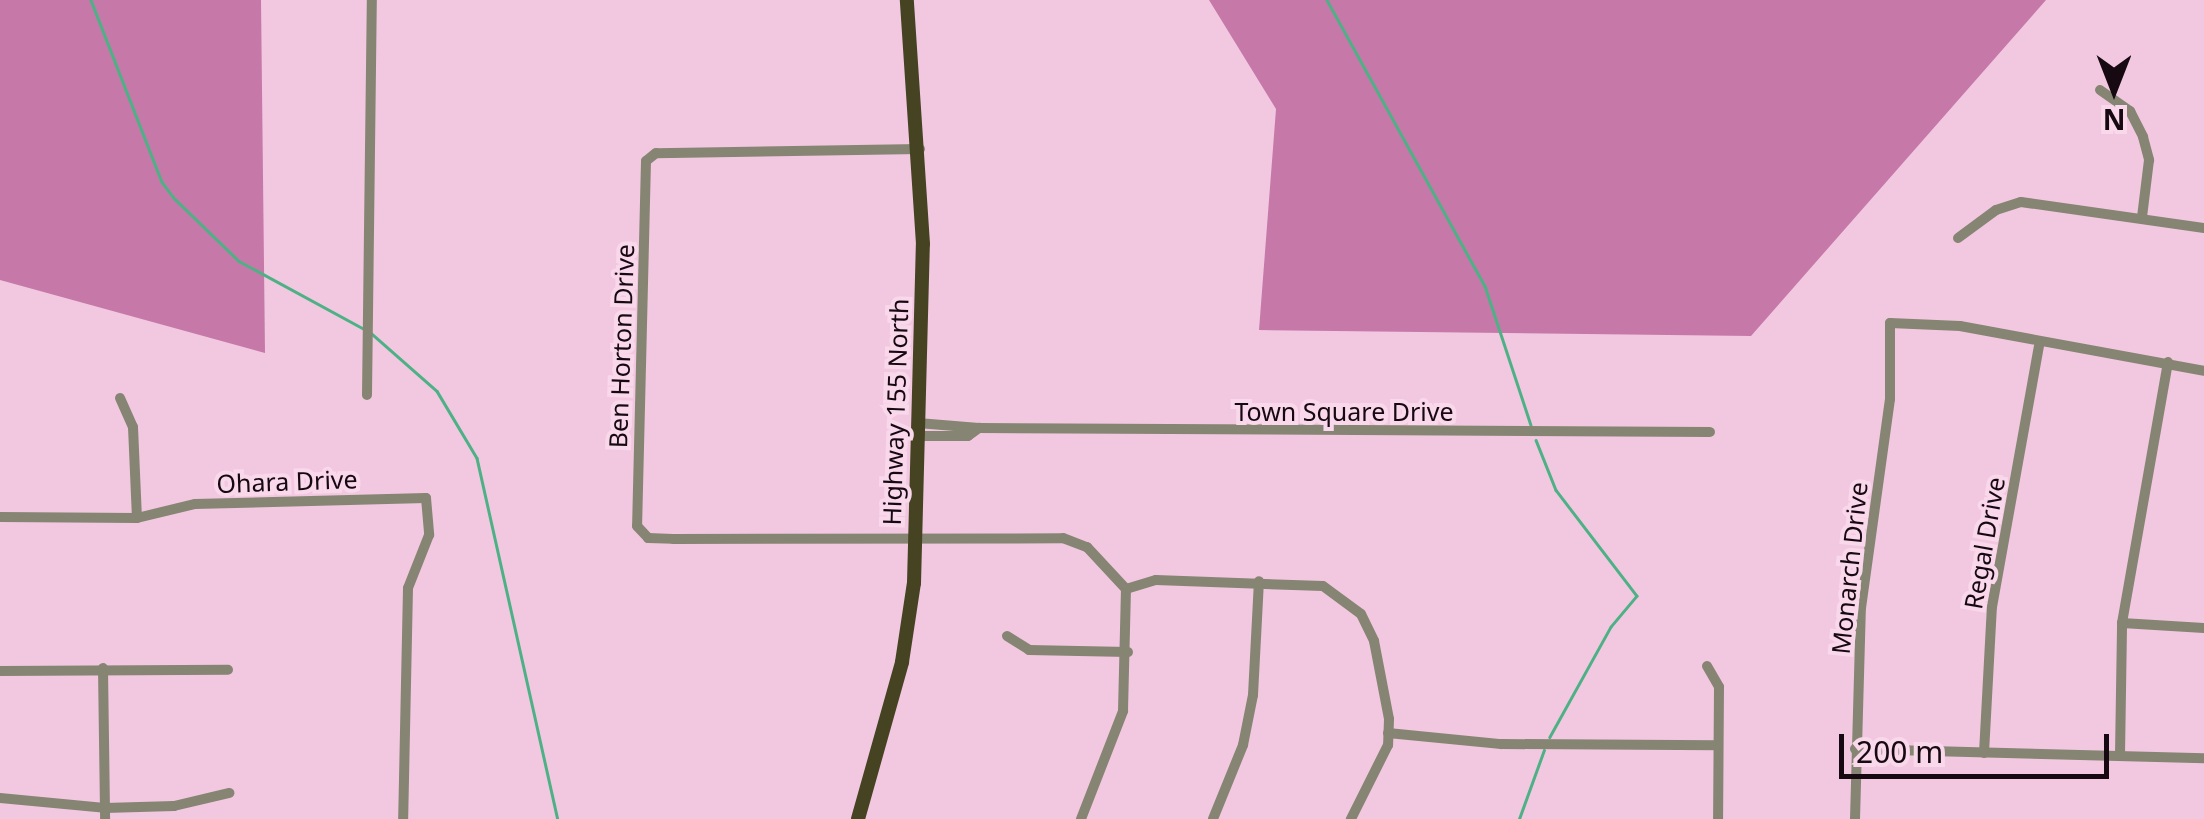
<!DOCTYPE html>
<html>
<head>
<meta charset="utf-8">
<style>
	body { margin:0 }
	#map { position:relative; width:2204px; height:819px; overflow:hidden; background:#f2c8e0; font-family:"Noto Sans",sans-serif }
	div>[style] { position:absolute }
	[style*='--x'] { left:calc(var(--x)*1px); top:calc(var(--y)*1px); width:calc(var(--w)*1px); rotate:calc(var(--a)*1deg) }
	.forest>* { inset:0; background:#c679a8 }
	.stream>* { height:2.5px; margin:-1.25px; padding:0 1.25px; transform-origin:1.25px; border-radius:1.25px; background:#4eb186 }
	.minor>* { height:10px; margin:-5px; padding:0 5px; transform-origin:5px; border-radius:5px; background:#868573 }
	.major>* { height:14px; margin:-7px; padding:0 7px; transform-origin:7px; border-radius:7px; background:#464323 }
	span { translate:-50% -50%; white-space:nowrap; text-align:center; line-height:1.15; -webkit-text-stroke:8px #fad8eb; paint-order:stroke }
	.street-label { font-size:25px; color:#170912 }
	.north { position:absolute; left:2064px; top:40px; width:100px; height:100px; -webkit-text-stroke:8px #fad8eb; paint-order:stroke; rotate:180deg; font-size:28px; font-weight:700; line-height:40px; text-align:center; color:#170912 }
	.north::after { content:''; display:block; margin:auto; width:35px; height:45px; background:#170912; clip-path:polygon(50% 0,100% 100%,50% 72%,0 100%) }
	.scale { position:absolute; left:1839px; top:734px; width:270px; height:45px; box-sizing:border-box; border:5px solid #170912; border-top:0; padding-left:12px; font-size:30px; line-height:35px; white-space:nowrap; color:#170912; -webkit-text-stroke:8px #fad8eb; paint-order:stroke }
</style>
</head>
<body>
<div id="map">
	<div class="forest">
		<div style="clip-path:polygon(0 0,261px 0,265px 353px,0 280px)"></div>
		<div style="clip-path:polygon(1209px 0,2046px 0,1751px 336px,1259px 330px,1276px 109px)"></div>
	</div>
	<div class="stream">
		<div style="--x:91;--y:0;--w:195;--a:68.7"></div>
		<div style="--x:162;--y:182;--w:21;--a:53"></div>
		<div style="--x:175;--y:199;--w:89;--a:44.1"></div>
		<div style="--x:239;--y:261;--w:142;--a:28.5"></div>
		<div style="--x:1327;--y:0;--w:327;--a:61.1"></div>
		<div style="--x:1485;--y:286;--w:146;--a:71.7"></div>
		<div style="--x:371;--y:333;--w:88;--a:41.3"></div>
		<div style="--x:437;--y:391;--w:78;--a:59.2"></div>
		<div style="--x:477;--y:458;--w:370;--a:77.4"></div>
		<div style="--x:1536;--y:440;--w:54;--a:68.2"></div>
		<div style="--x:1556;--y:490;--w:133;--a:52.6"></div>
		<div style="--x:1637;--y:596;--w:40;--a:130"></div>
		<div style="--x:1611;--y:627;--w:126;--a:119"></div>
		<div style="--x:1519;--y:819;--w:73;--a:-70.1"></div>
	</div>
	<div class="minor">
		<div style="--x:2100;--y:90;--w:37;--a:35"></div>
		<div style="--x:2130;--y:111;--w:29;--a:63"></div>
		<div style="--x:2143;--y:137;--w:24;--a:75"></div>
		<div style="--x:2149;--y:160;--w:57;--a:97"></div>
		<div style="--x:920;--y:149;--w:264;--a:179.1"></div>
		<div style="--x:656;--y:153;--w:13;--a:141"></div>
		<div style="--x:646;--y:161;--w:365;--a:91.4"></div>
		<div style="--x:637;--y:526;--w:16;--a:47"></div>
		<div style="--x:648;--y:538;--w:25;--a:2"></div>
		<div style="--x:673;--y:539;--w:390;--a:-0.1"></div>
		<div style="--x:1063;--y:538;--w:26;--a:21"></div>
		<div style="--x:1087;--y:547;--w:57;--a:47.1"></div>
		<div style="--x:1126;--y:589;--w:31;--a:-17"></div>
		<div style="--x:1156;--y:580;--w:167;--a:2.1"></div>
		<div style="--x:1323;--y:586;--w:47;--a:36.4"></div>
		<div style="--x:1361;--y:614;--w:30;--a:64"></div>
		<div style="--x:1374;--y:641;--w:79;--a:79.1"></div>
		<div style="--x:1389;--y:719;--w:26;--a:92"></div>
		<div style="--x:1388;--y:745;--w:83;--a:116.6"></div>
		<div style="--x:1958;--y:238;--w:47;--a:-36.4"></div>
		<div style="--x:1996;--y:210;--w:26;--a:-18"></div>
		<div style="--x:2021;--y:202;--w:185;--a:8.1"></div>
		<div style="--x:367;--y:395;--w:395;--a:-89.3"></div>
		<div style="--x:120;--y:398;--w:32;--a:66"></div>
		<div style="--x:133;--y:427;--w:91;--a:87.5"></div>
		<div style="--x:918;--y:423;--w:61;--a:4.7"></div>
		<div style="--x:979;--y:428;--w:731;--a:0.31"></div>
		<div style="--x:918;--y:436;--w:50;--a:0"></div>
		<div style="--x:968;--y:436;--w:14;--a:-36"></div>
		<div style="--x:0;--y:517;--w:137;--a:0.4"></div>
		<div style="--x:137;--y:518;--w:60;--a:-13.6"></div>
		<div style="--x:195;--y:504;--w:231;--a:-1.5"></div>
		<div style="--x:426;--y:498;--w:37;--a:85"></div>
		<div style="--x:429;--y:535;--w:57;--a:111.6"></div>
		<div style="--x:408;--y:588;--w:231;--a:91.2"></div>
		<div style="--x:2122;--y:623;--w:82;--a:3.5"></div>
		<div style="--x:1007;--y:636;--w:26;--a:32"></div>
		<div style="--x:1029;--y:650;--w:99;--a:1.2"></div>
		<div style="--x:1707;--y:666;--w:24;--a:60"></div>
		<div style="--x:1719;--y:687;--w:132;--a:90.4"></div>
		<div style="--x:103;--y:668;--w:151;--a:89.2"></div>
		<div style="--x:0;--y:671;--w:228;--a:-0.3"></div>
		<div style="--x:1388;--y:733;--w:114;--a:5.6"></div>
		<div style="--x:1501;--y:744;--w:216;--a:0.3"></div>
		<div style="--x:1855;--y:749;--w:349;--a:1.5"></div>
		<div style="--x:1984;--y:753;--w:146;--a:-86.9"></div>
		<div style="--x:1992;--y:607;--w:270;--a:-79.8"></div>
		<div style="--x:2120;--y:755;--w:132;--a:-89.1"></div>
		<div style="--x:2122;--y:623;--w:265;--a:-80"></div>
		<div style="--x:0;--y:798;--w:105;--a:5.4"></div>
		<div style="--x:105;--y:808;--w:69;--a:-1.7"></div>
		<div style="--x:174;--y:806;--w:57;--a:-13.3"></div>
		<div style="--x:1081;--y:819;--w:116;--a:-68.7"></div>
		<div style="--x:1123;--y:711;--w:122;--a:-88.6"></div>
		<div style="--x:1213;--y:819;--w:80;--a:-67.9"></div>
		<div style="--x:1243;--y:745;--w:51;--a:-78.7"></div>
		<div style="--x:1253;--y:695;--w:114;--a:-87"></div>
		<div style="--x:1855;--y:819;--w:211;--a:-88.4"></div>
		<div style="--x:1861;--y:608;--w:211;--a:-82.1"></div>
		<div style="--x:1890;--y:399;--w:76;--a:-90"></div>
		<div style="--x:1890;--y:323;--w:70;--a:2.5"></div>
		<div style="--x:1960;--y:326;--w:248;--a:10.4"></div>
	</div>
	<div class="major">
		<div style="--x:858;--y:819;--w:163;--a:-74.3"></div>
		<div style="--x:902;--y:662;--w:80;--a:-81.4"></div>
		<div style="--x:914;--y:583;--w:339;--a:-88.5"></div>
		<div style="--x:923;--y:244;--w:245;--a:-93.8"></div>
	</div>
	<div class="street-label">
		<span style="left:621px;top:346px;rotate:-88deg">Ben Horton Drive</span>
		<span style="left:1344px;top:411px">Town Square Drive</span>
		<span style="left:895px;top:412px;rotate:-88deg">Highway 155 North</span>
		<span style="left:287px;top:481px;rotate:-2deg">Ohara Drive</span>
		<span style="left:1984px;top:543px;rotate:-80deg">Regal Drive</span>
		<span style="left:1849px;top:568px;rotate:-84deg">Monarch Drive</span>
	</div>
	<div class="north">N</div>
	<div class="scale">200 m</div>
</div>
</body>
</html>
